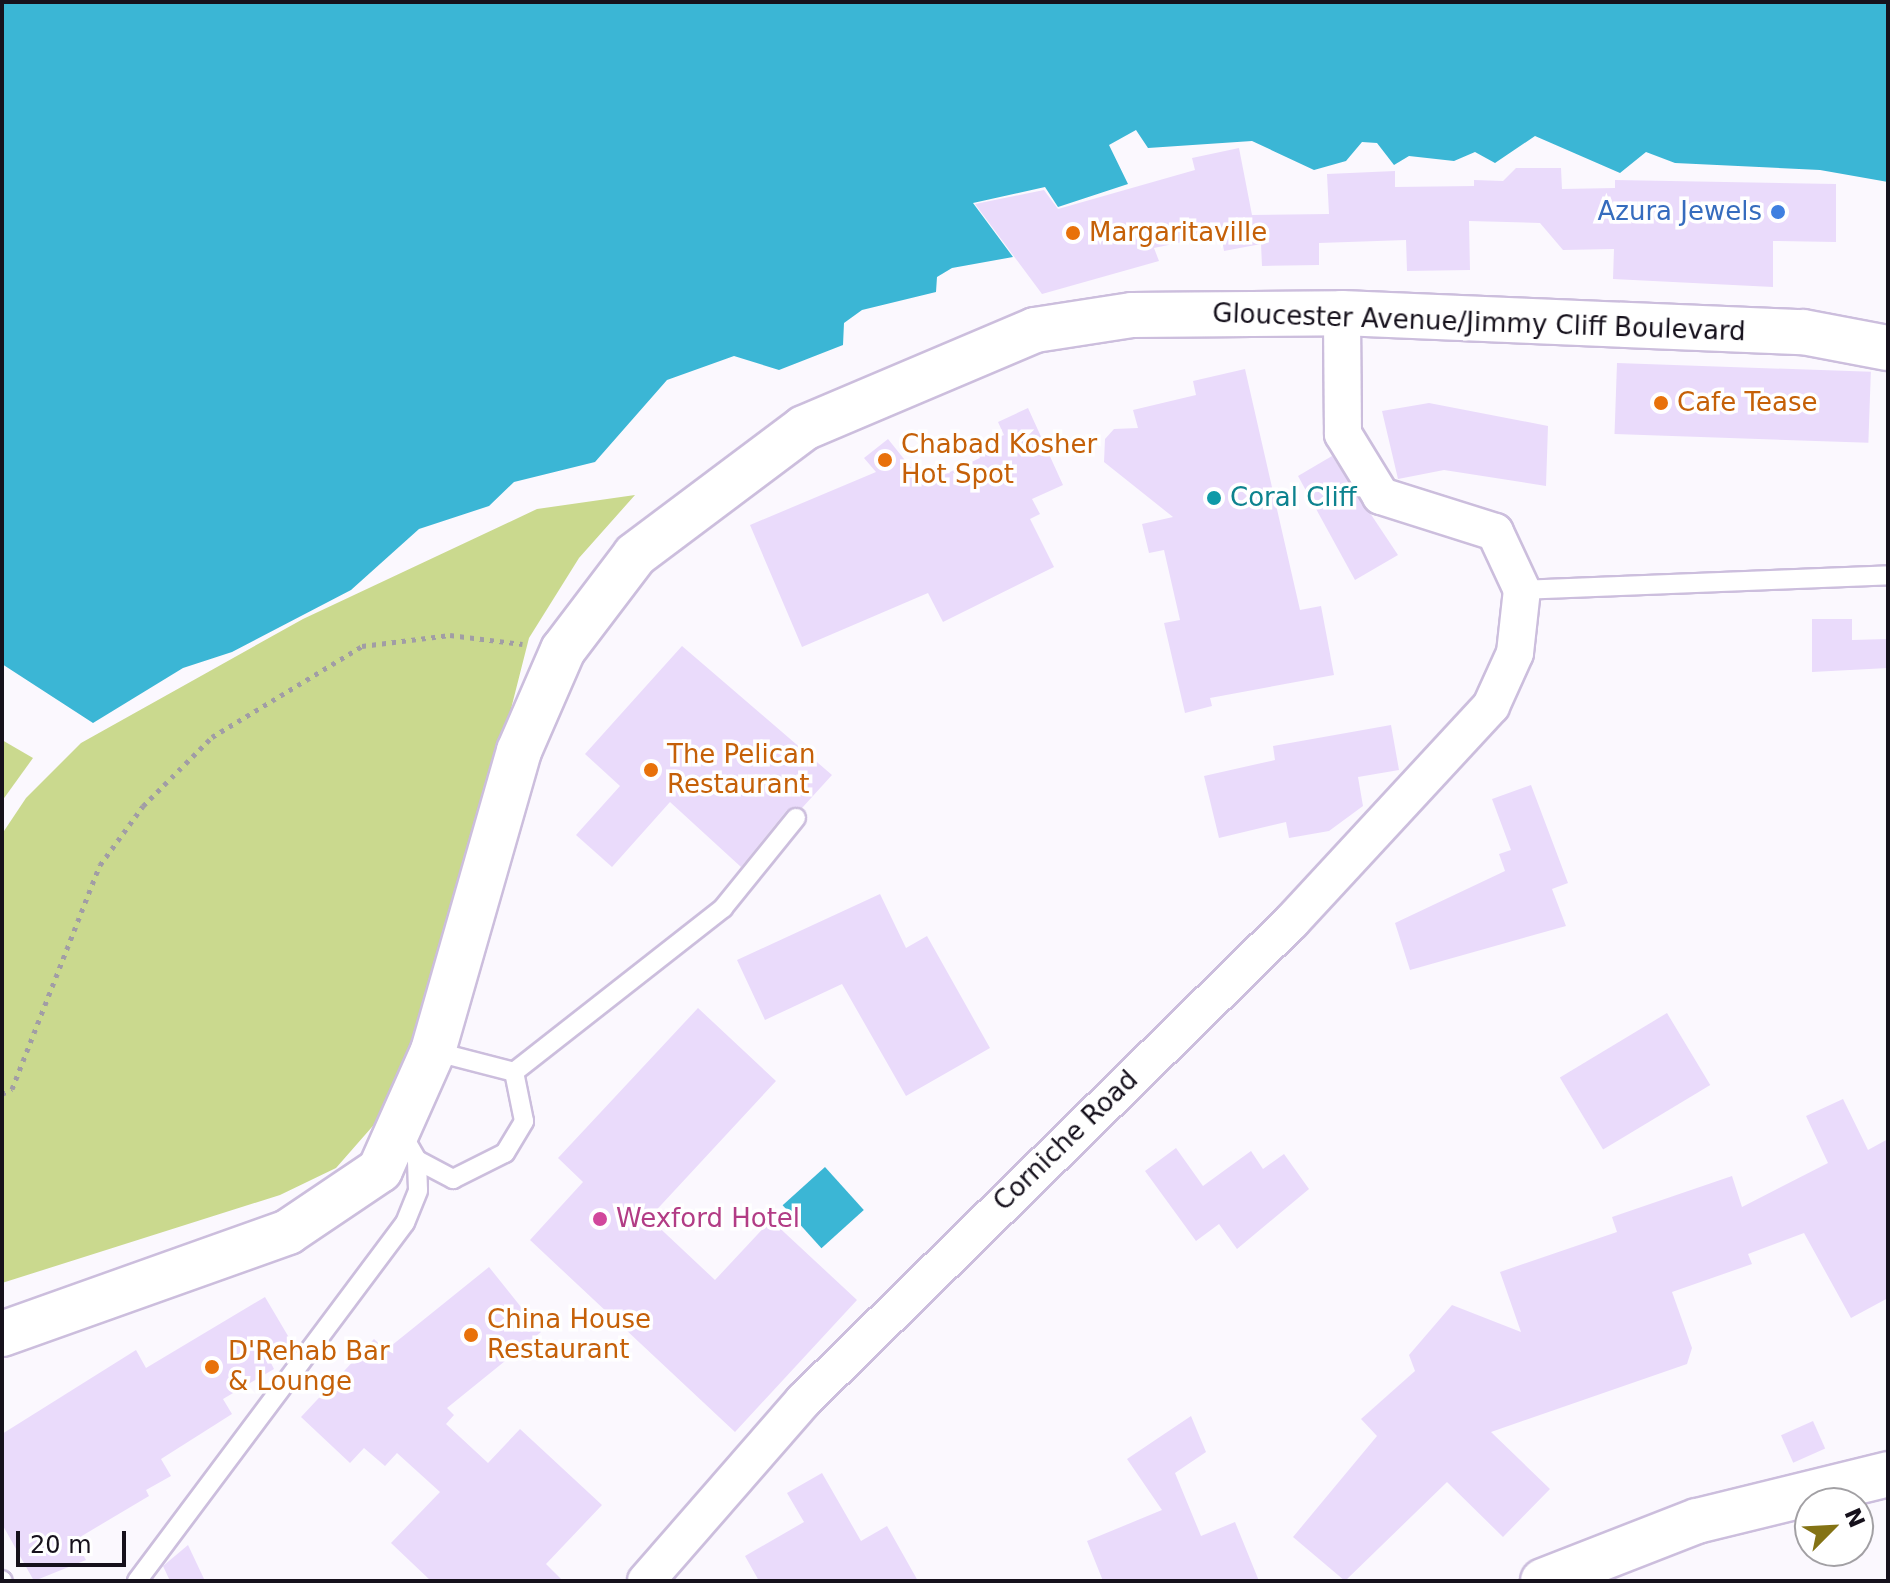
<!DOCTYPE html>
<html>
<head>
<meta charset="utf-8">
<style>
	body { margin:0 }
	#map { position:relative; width:1890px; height:1583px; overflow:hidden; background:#fbf8fe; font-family:"DejaVu Sans",sans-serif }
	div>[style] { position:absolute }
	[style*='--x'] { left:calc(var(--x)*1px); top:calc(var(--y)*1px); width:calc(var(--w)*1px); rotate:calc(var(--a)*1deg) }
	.green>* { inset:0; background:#cad98e }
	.water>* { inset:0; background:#3bb6d5; transform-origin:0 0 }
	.building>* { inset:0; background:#eadbfb; transform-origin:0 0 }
	.path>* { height:5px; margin-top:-2.5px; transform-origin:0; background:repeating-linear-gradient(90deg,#a19da5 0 4px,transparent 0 10px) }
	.roads { filter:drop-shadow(2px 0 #ccbedd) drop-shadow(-2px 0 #ccbedd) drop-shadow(0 2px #ccbedd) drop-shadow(0 -2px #ccbedd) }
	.lane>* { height:18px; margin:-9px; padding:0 9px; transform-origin:9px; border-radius:9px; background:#fff }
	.street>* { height:36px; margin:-18px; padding:0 18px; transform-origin:18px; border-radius:18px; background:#fff }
	.secondary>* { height:44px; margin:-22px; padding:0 22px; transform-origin:22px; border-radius:22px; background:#fff }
	.primary>* { height:44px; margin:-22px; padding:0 22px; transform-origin:22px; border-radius:22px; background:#fff }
	.dots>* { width:22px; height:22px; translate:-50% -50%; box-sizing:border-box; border:4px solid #fff; border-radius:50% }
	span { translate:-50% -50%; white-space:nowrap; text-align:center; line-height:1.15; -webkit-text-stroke:7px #fff; paint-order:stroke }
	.shop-label { font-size:26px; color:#366cbe }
	.right { translate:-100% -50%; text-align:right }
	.food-label { font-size:26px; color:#c56008 }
	.left { translate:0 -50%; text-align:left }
	.street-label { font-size:26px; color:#16111c }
	.culture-label { font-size:26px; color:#0d838f }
	.hotel-label { font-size:26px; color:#b23c85 }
	.frame { position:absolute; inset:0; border:4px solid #16111c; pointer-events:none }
	.north { position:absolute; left:1794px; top:1487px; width:80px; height:80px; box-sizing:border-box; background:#fff; border:2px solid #a2a0a4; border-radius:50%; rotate:66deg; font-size:22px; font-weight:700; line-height:32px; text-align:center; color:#16111c }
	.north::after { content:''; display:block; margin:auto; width:28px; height:36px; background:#847315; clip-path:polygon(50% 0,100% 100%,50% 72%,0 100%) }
	.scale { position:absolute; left:16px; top:1531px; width:110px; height:36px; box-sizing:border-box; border:4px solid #16111c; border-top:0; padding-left:10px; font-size:24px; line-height:28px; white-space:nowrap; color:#16111c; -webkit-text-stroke:6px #fff; paint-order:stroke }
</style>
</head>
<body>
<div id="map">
	<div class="green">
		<div style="clip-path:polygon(635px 495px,579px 558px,529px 638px,425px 1048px,393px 1103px,336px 1168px,280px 1195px,2px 1283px,2px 834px,26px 798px,81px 743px,303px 619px,537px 509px)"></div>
		<div style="clip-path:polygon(2px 740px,33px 758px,2px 801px)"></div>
	</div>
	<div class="water">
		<div style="clip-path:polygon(2px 2px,1888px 2px,1888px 182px,1820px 170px,1675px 163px,1646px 152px,1620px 173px,1535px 136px,1495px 163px,1475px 152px,1454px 161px,1409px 156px,1394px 165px,1377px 143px,1362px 142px,1346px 161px,1314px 170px,1252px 141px,1148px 148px,1136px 130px,1109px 145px,1128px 184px,1058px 207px,1045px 187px,973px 203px,1013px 257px,952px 268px,937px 277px,936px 292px,862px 310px,844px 323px,843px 345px,779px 370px,734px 356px,667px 380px,595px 462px,514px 482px,489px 506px,419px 529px,351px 590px,232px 652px,183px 668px,93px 723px,2px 664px)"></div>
		<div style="left:825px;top:1167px;width:58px;height:57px;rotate:48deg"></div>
	</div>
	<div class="building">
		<div style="clip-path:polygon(1239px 148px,1252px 215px,1329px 214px,1327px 174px,1395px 171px,1395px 187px,1474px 186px,1474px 180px,1503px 181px,1516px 168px,1561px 168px,1562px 189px,1615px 188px,1615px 180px,1836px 184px,1836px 242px,1773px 241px,1773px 287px,1613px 279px,1614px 249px,1563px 250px,1540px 223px,1469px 221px,1470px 270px,1407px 271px,1406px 240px,1319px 243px,1319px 265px,1262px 266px,1261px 244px,1224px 251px,1221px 234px,1154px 248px,1159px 261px,1042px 294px,975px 204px,1044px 190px,1058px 209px,1195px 170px,1192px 158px)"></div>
		<div style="left:1617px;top:363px;width:254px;height:71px;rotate:2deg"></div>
		<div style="clip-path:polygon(1245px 369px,1300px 610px,1321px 606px,1334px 675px,1210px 698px,1212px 706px,1185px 713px,1164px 623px,1180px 620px,1164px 550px,1149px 553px,1142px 524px,1173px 517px,1104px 462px,1105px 439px,1114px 429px,1138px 428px,1133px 410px,1196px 395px,1193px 381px)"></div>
		<div style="clip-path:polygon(1429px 403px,1548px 426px,1546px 486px,1444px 470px,1398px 479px,1382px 411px)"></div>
		<div style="clip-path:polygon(1028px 408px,1063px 485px,1032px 499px,1040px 514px,1030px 519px,1054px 567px,943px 622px,928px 593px,802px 647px,750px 525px,876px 472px,864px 458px,888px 439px,924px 484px,980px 458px,975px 448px,1004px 435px,998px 422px)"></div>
		<div style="clip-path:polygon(1332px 456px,1398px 555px,1355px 580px,1298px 476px)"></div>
		<div style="clip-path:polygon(1812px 619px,1852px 619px,1852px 640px,1888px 639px,1888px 668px,1812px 672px)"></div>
		<div style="clip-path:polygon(682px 646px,832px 775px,802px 808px,787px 810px,741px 867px,670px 802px,612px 867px,576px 835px,620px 786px,585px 754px)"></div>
		<div style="clip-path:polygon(1391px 725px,1399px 770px,1358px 777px,1363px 806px,1329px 831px,1289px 838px,1286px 822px,1219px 838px,1204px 776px,1275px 760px,1273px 746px)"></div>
		<div style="clip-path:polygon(1531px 785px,1568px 883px,1552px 889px,1566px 926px,1410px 970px,1395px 923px,1505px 871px,1499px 854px,1511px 850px,1492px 799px)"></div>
		<div style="clip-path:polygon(880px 894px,906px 948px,927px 936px,990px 1048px,906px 1096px,842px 984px,765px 1020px,737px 960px)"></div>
		<div style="clip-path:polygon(698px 1008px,776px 1081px,649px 1218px,715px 1280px,771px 1220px,857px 1300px,735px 1432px,530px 1240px,583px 1182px,558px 1158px)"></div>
		<div style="left:1667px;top:1013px;width:84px;height:125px;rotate:59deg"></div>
		<div style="clip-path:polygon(1843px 1099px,1868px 1150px,1888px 1139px,1888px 1298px,1851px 1318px,1804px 1233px,1748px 1254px,1752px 1264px,1672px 1292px,1692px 1348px,1687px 1364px,1491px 1432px,1550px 1489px,1503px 1537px,1447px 1482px,1345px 1581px,1293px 1537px,1377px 1436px,1361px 1419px,1415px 1371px,1409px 1355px,1452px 1305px,1521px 1332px,1500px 1272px,1617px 1232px,1612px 1217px,1732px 1176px,1742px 1207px,1828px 1163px,1806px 1116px)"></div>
		<div style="clip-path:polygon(1176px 1148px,1203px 1186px,1251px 1151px,1263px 1169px,1284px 1154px,1309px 1189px,1237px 1249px,1219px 1224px,1196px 1241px,1145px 1171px)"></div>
		<div style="clip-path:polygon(489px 1267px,541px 1332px,447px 1408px,454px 1415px,446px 1424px,488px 1463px,520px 1429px,602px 1505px,546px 1564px,563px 1581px,431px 1581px,391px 1543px,440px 1492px,397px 1453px,385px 1466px,364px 1448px,350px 1463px,301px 1417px,374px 1339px,386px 1350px)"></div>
		<div style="clip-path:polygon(265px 1297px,291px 1341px,267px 1355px,274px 1369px,223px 1399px,232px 1414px,161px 1459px,171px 1476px,146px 1490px,149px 1496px,75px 1540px,86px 1560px,34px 1581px,2px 1524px,2px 1434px,136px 1350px,146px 1368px)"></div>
		<div style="clip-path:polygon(1191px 1416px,1206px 1452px,1175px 1473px,1201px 1536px,1235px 1522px,1259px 1581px,1103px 1581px,1087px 1541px,1162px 1510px,1127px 1459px)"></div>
		<div style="left:1813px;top:1421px;width:30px;height:35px;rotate:66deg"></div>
		<div style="clip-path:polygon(822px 1473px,861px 1541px,887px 1526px,918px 1581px,759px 1581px,745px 1556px,804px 1522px,787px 1493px)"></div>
		<div style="clip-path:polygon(188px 1545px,205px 1581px,170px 1581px,163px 1566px)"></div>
	</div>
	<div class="path">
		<div style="--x:2;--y:1094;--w:11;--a:-27"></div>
		<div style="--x:12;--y:1089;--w:241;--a:-68.6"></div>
		<div style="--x:100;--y:865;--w:73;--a:-53.9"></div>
		<div style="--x:143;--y:806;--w:98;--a:-45"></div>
		<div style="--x:212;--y:737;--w:175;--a:-31.2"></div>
		<div style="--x:362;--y:646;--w:89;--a:-7.1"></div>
		<div style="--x:450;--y:635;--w:73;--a:7.1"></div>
	</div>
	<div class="roads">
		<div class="lane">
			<div style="--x:1522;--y:590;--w:366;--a:-2.3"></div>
			<div style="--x:433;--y:1051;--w:84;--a:14.5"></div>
			<div style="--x:514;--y:1072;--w:266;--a:-38.1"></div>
			<div style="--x:723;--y:908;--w:116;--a:-51"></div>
			<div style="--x:417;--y:1160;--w:41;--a:27.8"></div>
			<div style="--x:453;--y:1179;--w:58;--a:-26.6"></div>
			<div style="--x:505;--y:1153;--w:37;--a:-59"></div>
			<div style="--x:524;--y:1121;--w:50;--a:-101.5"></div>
			<div style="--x:2;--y:1580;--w:1;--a:45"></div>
			<div style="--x:137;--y:1581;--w:447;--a:-53.2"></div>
			<div style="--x:405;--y:1223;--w:35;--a:-68"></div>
			<div style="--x:418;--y:1190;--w:30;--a:-92"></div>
			<div style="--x:417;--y:1160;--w:32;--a:-120"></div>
		</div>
		<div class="street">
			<div style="--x:646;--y:1581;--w:239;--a:-48.9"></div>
			<div style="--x:803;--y:1401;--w:685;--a:-44.47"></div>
			<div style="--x:1292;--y:921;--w:293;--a:-47.2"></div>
			<div style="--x:1491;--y:706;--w:58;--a:-65.6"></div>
			<div style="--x:1515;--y:653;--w:63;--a:-83.7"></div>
			<div style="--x:1522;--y:590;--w:64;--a:-115"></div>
			<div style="--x:1495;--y:532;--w:120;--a:-162.5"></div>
			<div style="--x:1381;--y:496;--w:73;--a:-121.5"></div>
			<div style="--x:1343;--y:434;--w:121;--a:-90.5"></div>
		</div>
		<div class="secondary">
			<div style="--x:2;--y:1334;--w:304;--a:-19.6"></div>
			<div style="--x:288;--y:1232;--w:111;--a:-34"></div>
			<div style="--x:380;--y:1170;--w:130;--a:-66"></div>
			<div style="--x:433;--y:1051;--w:312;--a:-74"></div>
			<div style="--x:519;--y:751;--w:110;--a:-66.5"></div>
			<div style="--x:563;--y:650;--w:119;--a:-52.8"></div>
			<div style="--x:635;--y:555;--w:211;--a:-36.9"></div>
			<div style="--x:804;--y:428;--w:251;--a:-23"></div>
			<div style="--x:1035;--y:330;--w:98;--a:-8.8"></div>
			<div style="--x:1132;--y:315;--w:210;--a:-0.5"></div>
			<div style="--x:1342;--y:313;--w:461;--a:2.4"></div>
			<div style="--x:1803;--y:332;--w:86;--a:10.7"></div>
		</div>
		<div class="primary">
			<div style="--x:1543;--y:1581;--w:165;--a:-21.3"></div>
			<div style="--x:1697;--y:1521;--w:197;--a:-13.8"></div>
		</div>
	</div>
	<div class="dots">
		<div style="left:1778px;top:212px;background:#3f7fe0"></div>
		<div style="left:1073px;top:233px;background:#e8710a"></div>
		<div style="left:1661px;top:403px;background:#e8710a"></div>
		<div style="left:885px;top:460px;background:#e8710a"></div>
		<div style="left:1214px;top:498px;background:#0f9aa8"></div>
		<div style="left:651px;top:770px;background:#e8710a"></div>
		<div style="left:600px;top:1219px;background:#d1479c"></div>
		<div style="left:471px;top:1335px;background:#e8710a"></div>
		<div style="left:212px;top:1367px;background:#e8710a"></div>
	</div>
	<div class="shop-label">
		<span class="right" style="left:1762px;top:212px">Azura Jewels</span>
	</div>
	<div class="food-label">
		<span class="left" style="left:1089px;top:233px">Margaritaville</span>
		<span class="left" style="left:1677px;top:403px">Cafe Tease</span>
		<span class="left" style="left:901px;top:460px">Chabad Kosher<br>Hot Spot</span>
		<span class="left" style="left:667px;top:770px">The Pelican<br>Restaurant</span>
		<span class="left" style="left:487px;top:1335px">China House<br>Restaurant</span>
		<span class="left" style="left:228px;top:1367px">D'Rehab Bar<br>&amp; Lounge</span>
	</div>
	<div class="street-label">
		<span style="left:1479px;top:323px;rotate:2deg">Gloucester Avenue/Jimmy Cliff Boulevard</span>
		<span style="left:1066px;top:1141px;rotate:-44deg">Corniche Road</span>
	</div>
	<div class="culture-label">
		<span class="left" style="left:1230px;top:498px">Coral Cliff</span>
	</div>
	<div class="hotel-label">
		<span class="left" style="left:616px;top:1219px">Wexford Hotel</span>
	</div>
	<div class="frame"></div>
	<div class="north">N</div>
	<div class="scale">20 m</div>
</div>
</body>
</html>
